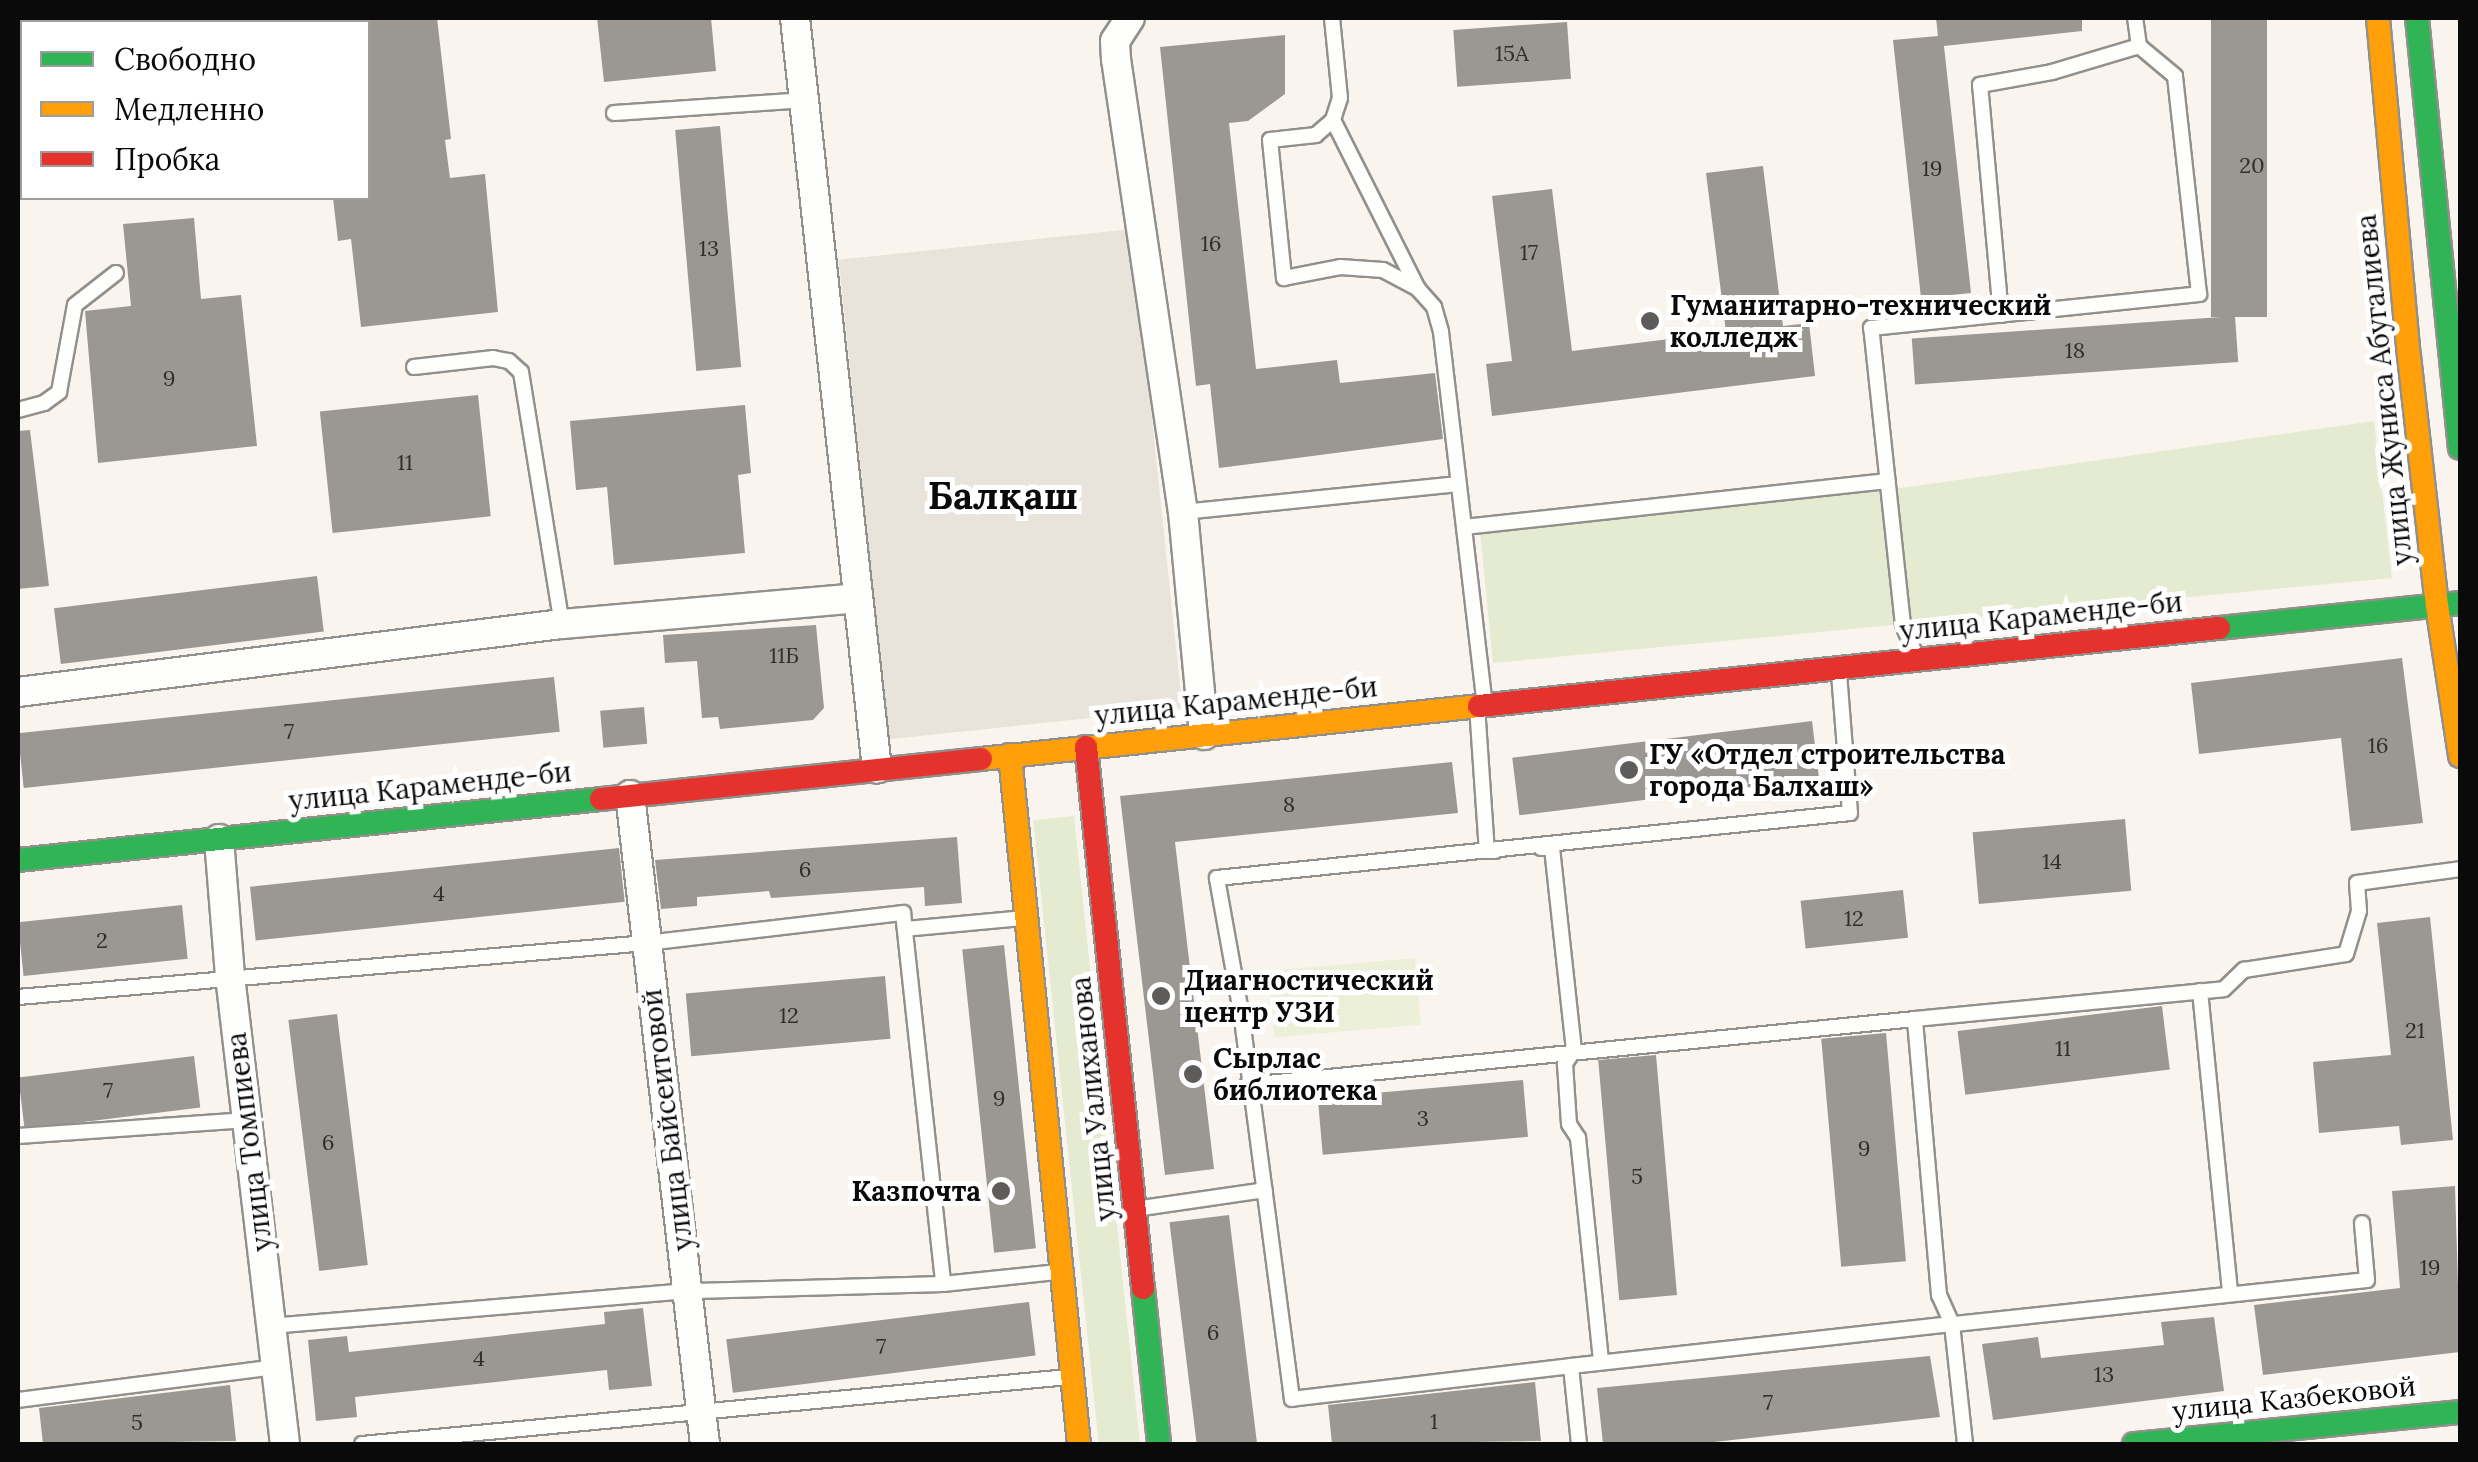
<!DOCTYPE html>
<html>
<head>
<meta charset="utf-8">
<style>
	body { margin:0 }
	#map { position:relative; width:2478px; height:1462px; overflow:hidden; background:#f9f5ee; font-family:Lora,serif }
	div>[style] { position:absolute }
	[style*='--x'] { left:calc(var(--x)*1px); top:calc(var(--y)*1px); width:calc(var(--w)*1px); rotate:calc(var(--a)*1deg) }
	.green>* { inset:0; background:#e5ebd0; transform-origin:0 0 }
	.pitch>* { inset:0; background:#edf0d9; transform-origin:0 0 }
	.plaza>* { inset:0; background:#e8e3db; transform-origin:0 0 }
	.building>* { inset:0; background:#9b9894; transform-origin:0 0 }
	.roads { filter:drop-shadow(2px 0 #92908d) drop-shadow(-2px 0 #92908d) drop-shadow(0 2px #92908d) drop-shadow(0 -2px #92908d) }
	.lane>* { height:14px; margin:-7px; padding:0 7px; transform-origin:7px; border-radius:7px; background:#fefefc }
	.street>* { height:28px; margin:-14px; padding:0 14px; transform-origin:14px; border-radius:14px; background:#fefefc }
	.fast>* { height:22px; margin:-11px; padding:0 11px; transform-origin:11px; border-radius:11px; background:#30b455 }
	.slow>* { height:22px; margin:-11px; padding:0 11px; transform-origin:11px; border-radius:11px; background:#ff9f0a }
	.jam>* { height:22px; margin:-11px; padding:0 11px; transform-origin:11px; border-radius:11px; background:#e5322d }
	.dots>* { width:28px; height:28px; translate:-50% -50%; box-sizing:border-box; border:5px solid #fff; border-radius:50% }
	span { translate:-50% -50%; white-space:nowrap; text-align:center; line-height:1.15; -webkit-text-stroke:10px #fff; paint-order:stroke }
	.number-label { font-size:22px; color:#2e2e2c }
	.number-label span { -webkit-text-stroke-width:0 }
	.poi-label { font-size:28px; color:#0a0a0a; font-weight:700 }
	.left { translate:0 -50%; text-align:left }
	.right { translate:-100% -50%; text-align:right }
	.street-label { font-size:28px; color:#0a0a0a }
	.district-label { font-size:38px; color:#0a0a0a; font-weight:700 }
	.frame { position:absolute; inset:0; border:20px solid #0a0a0a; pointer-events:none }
	.legend { position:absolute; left:20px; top:20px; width:350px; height:180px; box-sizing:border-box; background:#fff; border:2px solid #9d9d9d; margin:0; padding:12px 18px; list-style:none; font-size:30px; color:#0a0a0a }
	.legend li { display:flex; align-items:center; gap:20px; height:50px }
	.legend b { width:50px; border:2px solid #9d9d9d }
</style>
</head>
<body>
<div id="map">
	<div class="green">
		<div style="clip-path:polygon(2374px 421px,2392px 578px,1493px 663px,1480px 531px,1908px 487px)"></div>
		<div style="left:1074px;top:816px;width:632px;height:41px;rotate:84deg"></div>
	</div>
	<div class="pitch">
		<div style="left:1415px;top:958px;width:67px;height:147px;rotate:85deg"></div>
	</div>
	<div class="plaza">
		<div style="left:1132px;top:229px;width:482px;height:295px;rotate:84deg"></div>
	</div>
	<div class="building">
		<div style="clip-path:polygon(368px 18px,437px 18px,451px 139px,445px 140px,450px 178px,485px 174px,498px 312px,361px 327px,351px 239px,338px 241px,333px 198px,368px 198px)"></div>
		<div style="clip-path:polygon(597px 18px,711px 18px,716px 71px,604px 82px)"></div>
		<div style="clip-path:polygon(1936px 18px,2082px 18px,2082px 31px,1944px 46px,1971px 293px,1921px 298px,1893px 40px,1938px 36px)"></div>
		<div style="left:2211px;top:18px;width:56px;height:299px"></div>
		<div style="left:1567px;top:22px;width:57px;height:114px;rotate:86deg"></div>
		<div style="clip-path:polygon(1285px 35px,1285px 94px,1248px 121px,1229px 123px,1256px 369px,1337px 360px,1340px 383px,1435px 373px,1443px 439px,1219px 468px,1210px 384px,1196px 386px,1160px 47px)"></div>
		<div style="left:720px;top:126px;width:242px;height:45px;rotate:85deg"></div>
		<div style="clip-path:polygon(1763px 166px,1783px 326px,1809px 323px,1815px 376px,1492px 416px,1486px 364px,1512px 361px,1492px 196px,1552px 189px,1572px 351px,1726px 332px,1706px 173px)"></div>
		<div style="clip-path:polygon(194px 218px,201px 299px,241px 295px,257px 446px,98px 463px,85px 311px,131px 306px,123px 224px)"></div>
		<div style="left:2235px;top:316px;width:46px;height:324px;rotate:86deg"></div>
		<div style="left:478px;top:395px;width:122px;height:159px;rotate:84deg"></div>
		<div style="clip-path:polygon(745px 405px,751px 473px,738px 475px,745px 553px,614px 565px,607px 487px,576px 490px,570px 421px)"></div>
		<div style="clip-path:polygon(30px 430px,49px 586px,18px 589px,18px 431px)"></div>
		<div style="left:317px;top:576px;width:56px;height:265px;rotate:83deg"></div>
		<div style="clip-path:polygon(816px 625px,824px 708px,813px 720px,720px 729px,718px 717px,702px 718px,697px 661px,665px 663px,663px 635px)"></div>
		<div style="clip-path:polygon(2402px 658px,2423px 823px,2351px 831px,2341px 738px,2199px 754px,2191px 683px)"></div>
		<div style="left:554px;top:677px;width:55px;height:539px;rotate:84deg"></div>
		<div style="left:644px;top:707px;width:37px;height:44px;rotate:85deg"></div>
		<div style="left:1812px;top:721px;width:58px;height:302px;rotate:83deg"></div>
		<div style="clip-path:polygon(1452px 762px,1458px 813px,1175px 842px,1214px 1169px,1165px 1175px,1120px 796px)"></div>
		<div style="left:2125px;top:819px;width:72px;height:153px;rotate:85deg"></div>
		<div style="clip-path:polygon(957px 837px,962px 903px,925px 906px,924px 887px,771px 898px,769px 891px,697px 897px,697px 906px,661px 909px,655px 860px)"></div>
		<div style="left:619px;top:848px;width:54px;height:371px;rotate:84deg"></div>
		<div style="left:1903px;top:890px;width:48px;height:103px;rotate:84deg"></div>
		<div style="left:182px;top:905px;width:54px;height:165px;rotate:84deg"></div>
		<div style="clip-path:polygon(2430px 917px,2453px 1140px,2401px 1145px,2399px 1126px,2319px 1133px,2313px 1062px,2391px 1055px,2377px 923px)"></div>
		<div style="left:1004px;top:945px;width:305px;height:42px;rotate:84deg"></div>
		<div style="left:885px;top:976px;width:63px;height:200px;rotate:85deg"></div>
		<div style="left:2162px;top:1006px;width:64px;height:206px;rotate:83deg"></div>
		<div style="left:337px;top:1014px;width:253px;height:49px;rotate:83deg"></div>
		<div style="left:1886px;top:1033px;width:229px;height:65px;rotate:85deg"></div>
		<div style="left:1656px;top:1055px;width:241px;height:58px;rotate:85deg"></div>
		<div style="left:194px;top:1056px;width:52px;height:177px;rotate:83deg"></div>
		<div style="left:1523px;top:1080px;width:57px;height:206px;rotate:85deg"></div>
		<div style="clip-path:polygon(2455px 1186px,2460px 1352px,2263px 1375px,2254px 1305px,2400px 1288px,2392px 1191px)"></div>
		<div style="left:1229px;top:1215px;width:231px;height:60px;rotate:83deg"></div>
		<div style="left:1029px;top:1302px;width:54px;height:305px;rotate:83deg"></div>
		<div style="clip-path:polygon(643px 1308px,652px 1386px,609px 1390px,607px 1370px,355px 1397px,357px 1417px,316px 1421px,308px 1340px,347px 1336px,349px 1352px,605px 1324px,604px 1312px)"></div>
		<div style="clip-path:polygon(2214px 1317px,2224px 1391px,1993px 1420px,1982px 1344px,2038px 1337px,2041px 1358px,2164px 1345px,2161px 1322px)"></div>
		<div style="clip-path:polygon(1930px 1356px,1940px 1417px,1696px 1444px,1603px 1444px,1597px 1388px)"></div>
		<div style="clip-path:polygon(1535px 1382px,1541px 1441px,1332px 1444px,1328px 1405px)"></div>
		<div style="clip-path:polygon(230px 1385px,236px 1441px,43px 1444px,39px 1408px)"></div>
	</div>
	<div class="roads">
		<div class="lane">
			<div style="--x:1332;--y:18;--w:80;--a:84.3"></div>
			<div style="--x:1340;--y:98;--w:23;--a:108"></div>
			<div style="--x:1333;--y:120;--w:23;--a:139"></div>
			<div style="--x:1316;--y:135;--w:46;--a:173.8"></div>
			<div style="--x:1270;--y:140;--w:139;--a:84.2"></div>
			<div style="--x:1284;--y:278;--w:57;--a:-11.1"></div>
			<div style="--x:1340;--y:267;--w:43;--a:4"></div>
			<div style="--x:1383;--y:270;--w:40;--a:28"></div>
			<div style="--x:1418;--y:289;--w:24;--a:48"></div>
			<div style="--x:1434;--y:307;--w:26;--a:74"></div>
			<div style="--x:1441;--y:332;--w:375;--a:83.3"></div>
			<div style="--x:614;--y:113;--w:193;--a:-3.9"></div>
			<div style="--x:1333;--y:120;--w:189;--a:63.3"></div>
			<div style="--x:2001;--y:315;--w:231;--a:-95.2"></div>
			<div style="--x:1980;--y:85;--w:73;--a:-10.2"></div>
			<div style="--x:2052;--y:72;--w:91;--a:-16.6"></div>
			<div style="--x:414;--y:367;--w:80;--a:-6.5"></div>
			<div style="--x:493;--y:358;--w:16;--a:11"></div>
			<div style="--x:509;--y:361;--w:16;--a:43"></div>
			<div style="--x:521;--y:372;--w:255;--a:80.8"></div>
			<div style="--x:18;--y:410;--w:27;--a:-15"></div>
			<div style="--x:44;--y:403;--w:19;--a:-36"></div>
			<div style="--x:59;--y:392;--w:88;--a:-79.6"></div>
			<div style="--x:75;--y:305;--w:52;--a:-38"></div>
			<div style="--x:1183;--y:512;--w:277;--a:-5.8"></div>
			<div style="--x:1464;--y:527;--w:426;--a:-6.2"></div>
			<div style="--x:1917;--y:658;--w:36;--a:-113"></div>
			<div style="--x:1903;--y:625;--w:299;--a:-96.1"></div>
			<div style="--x:1871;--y:328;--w:330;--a:-5.9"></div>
			<div style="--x:2199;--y:294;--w:219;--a:-96.3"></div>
			<div style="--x:2175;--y:76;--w:47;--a:-140.2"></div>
			<div style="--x:2139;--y:46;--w:28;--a:-98"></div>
			<div style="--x:1477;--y:706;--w:145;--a:86.1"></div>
			<div style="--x:1487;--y:851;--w:8;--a:0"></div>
			<div style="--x:1541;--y:848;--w:11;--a:0"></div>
			<div style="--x:1552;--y:848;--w:203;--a:83.8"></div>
			<div style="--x:1574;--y:1050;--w:17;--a:123"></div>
			<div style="--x:1565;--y:1064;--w:60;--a:86.2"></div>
			<div style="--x:1569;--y:1124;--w:17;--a:57"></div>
			<div style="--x:1578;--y:1138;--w:223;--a:84.1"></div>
			<div style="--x:905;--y:929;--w:119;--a:-5.3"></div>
			<div style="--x:2200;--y:991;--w:304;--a:84.3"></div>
			<div style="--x:18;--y:997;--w:631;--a:-4.91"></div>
			<div style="--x:647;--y:943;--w:258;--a:-6.7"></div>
			<div style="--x:903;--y:913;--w:373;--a:83.8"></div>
			<div style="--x:943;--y:1284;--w:256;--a:178.4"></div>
			<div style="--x:687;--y:1291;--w:417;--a:175.2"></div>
			<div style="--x:1247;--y:1085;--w:671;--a:-5.64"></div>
			<div style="--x:18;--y:1136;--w:230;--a:-4"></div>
			<div style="--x:1135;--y:1209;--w:131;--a:-8.3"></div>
			<div style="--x:2362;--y:1223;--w:57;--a:85"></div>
			<div style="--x:2367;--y:1280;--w:417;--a:173.9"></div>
			<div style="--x:1952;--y:1324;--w:32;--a:-114"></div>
			<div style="--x:1939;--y:1295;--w:277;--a:-95"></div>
			<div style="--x:1915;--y:1019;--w:310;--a:-5.5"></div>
			<div style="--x:2224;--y:989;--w:28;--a:-44"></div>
			<div style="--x:2244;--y:970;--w:103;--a:-8.9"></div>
			<div style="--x:2346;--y:954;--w:45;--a:-73.2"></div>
			<div style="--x:2359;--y:911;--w:28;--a:-94"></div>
			<div style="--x:2357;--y:883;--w:104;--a:-7.7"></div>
			<div style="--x:943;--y:1284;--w:116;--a:-6"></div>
			<div style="--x:1571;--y:1366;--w:383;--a:-6.3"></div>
			<div style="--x:1952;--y:1324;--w:121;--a:83.8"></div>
			<div style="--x:18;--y:1400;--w:260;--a:-7.3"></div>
			<div style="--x:362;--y:1444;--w:709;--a:-5.42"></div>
			<div style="--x:1579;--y:1444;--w:78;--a:-95.9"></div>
			<div style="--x:1571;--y:1366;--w:281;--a:173.3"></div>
			<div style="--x:1292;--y:1399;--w:390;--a:-97.5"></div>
			<div style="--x:1241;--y:1012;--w:136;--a:-100.2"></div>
			<div style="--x:1217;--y:878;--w:636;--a:-5.86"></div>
			<div style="--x:1850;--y:813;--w:141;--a:-94.5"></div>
		</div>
		<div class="street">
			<div style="--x:795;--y:18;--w:755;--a:83.77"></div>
			<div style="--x:1130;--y:18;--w:27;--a:123"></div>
			<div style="--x:1115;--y:41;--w:18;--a:87"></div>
			<div style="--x:1116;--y:59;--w:458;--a:81.6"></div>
			<div style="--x:1183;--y:512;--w:224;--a:84.6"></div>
			<div style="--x:18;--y:692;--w:548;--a:-7.13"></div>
			<div style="--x:562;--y:624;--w:296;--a:-5"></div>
			<div style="--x:630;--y:795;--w:653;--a:83.41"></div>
			<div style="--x:219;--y:839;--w:137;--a:85.4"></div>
			<div style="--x:230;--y:976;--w:471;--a:83.3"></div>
		</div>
		<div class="fast">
			<div style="--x:2417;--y:18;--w:432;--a:84.3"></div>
			<div style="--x:2219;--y:628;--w:242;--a:-5.9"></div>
			<div style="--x:18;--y:860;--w:586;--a:-5.97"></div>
			<div style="--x:1143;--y:1288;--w:157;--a:84.1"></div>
			<div style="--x:2134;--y:1444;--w:328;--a:-5.6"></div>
		</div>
		<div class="slow">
			<div style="--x:2378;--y:18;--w:339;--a:84.8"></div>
			<div style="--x:2409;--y:356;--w:251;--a:83.6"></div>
			<div style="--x:2437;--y:605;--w:153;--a:81.3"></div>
			<div style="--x:1010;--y:755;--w:692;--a:84.28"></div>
			<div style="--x:981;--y:759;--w:501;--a:-6.07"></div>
		</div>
		<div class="jam">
			<div style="--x:1479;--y:706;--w:744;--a:-6.02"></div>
			<div style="--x:1086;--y:747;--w:544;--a:83.99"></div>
			<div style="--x:601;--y:799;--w:382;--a:-6"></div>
		</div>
	</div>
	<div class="dots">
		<div style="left:1650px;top:321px;background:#5e5c5a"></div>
		<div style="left:1629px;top:770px;background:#5e5c5a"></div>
		<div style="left:1161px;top:996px;background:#5e5c5a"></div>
		<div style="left:1193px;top:1074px;background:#5e5c5a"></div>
		<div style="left:1001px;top:1191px;background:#5e5c5a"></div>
	</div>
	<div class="number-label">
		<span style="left:1512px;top:54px">15А</span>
		<span style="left:2252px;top:166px">20</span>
		<span style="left:1932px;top:169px">19</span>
		<span style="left:1211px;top:244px">16</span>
		<span style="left:709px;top:249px">13</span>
		<span style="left:1529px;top:253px">17</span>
		<span style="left:2075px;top:351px">18</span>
		<span style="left:169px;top:379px">9</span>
		<span style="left:405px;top:463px">11</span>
		<span style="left:784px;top:656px">11Б</span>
		<span style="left:289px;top:732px">7</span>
		<span style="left:2378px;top:746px">16</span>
		<span style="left:1289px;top:805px">8</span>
		<span style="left:2052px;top:862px">14</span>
		<span style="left:805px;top:870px">6</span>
		<span style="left:439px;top:894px">4</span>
		<span style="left:1854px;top:919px">12</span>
		<span style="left:102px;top:941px">2</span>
		<span style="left:789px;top:1016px">12</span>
		<span style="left:2415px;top:1031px">21</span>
		<span style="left:2063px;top:1049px">11</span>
		<span style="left:108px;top:1091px">7</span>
		<span style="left:999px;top:1099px">9</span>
		<span style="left:1423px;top:1119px">3</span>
		<span style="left:328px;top:1143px">6</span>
		<span style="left:1864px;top:1149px">9</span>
		<span style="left:1637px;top:1177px">5</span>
		<span style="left:2430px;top:1268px">19</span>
		<span style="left:1213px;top:1333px">6</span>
		<span style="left:881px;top:1347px">7</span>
		<span style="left:479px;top:1359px">4</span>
		<span style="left:2104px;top:1375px">13</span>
		<span style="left:1768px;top:1403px">7</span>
		<span style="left:1434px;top:1422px">1</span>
		<span style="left:137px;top:1423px">5</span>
	</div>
	<div class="poi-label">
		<span class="left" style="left:1670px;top:321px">Гуманитарно-технический<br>колледж</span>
		<span class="left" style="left:1649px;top:770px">ГУ «Отдел строительства<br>города Балхаш»</span>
		<span class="left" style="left:1184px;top:996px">Диагностический<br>центр УЗИ</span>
		<span class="left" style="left:1213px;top:1074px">Сырлас<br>библиотека</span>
		<span class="right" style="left:981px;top:1191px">Казпочта</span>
	</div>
	<div class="street-label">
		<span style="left:2384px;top:390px;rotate:-96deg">улица Жуниса Абугалиева</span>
		<span style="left:2041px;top:616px;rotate:-6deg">улица Караменде-би</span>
		<span style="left:1236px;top:701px;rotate:-6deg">улица Караменде-би</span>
		<span style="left:430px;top:786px;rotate:-6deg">улица Караменде-би</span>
		<span style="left:1093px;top:1099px;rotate:-96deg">улица Уалиханова</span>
		<span style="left:667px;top:1120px;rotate:-97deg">улица Байсеитовой</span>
		<span style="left:249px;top:1142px;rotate:-97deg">улица Томпиева</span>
		<span style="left:2294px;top:1398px;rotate:-6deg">улица Казбековой</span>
	</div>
	<div class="district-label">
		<span style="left:1003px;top:496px">Балқаш</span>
	</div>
	<div class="frame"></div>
	<ul class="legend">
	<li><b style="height:12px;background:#30b455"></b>Свободно</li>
	<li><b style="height:12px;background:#ff9f0a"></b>Медленно</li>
	<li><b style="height:12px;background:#e5322d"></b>Пробка</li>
	</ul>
</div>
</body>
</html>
